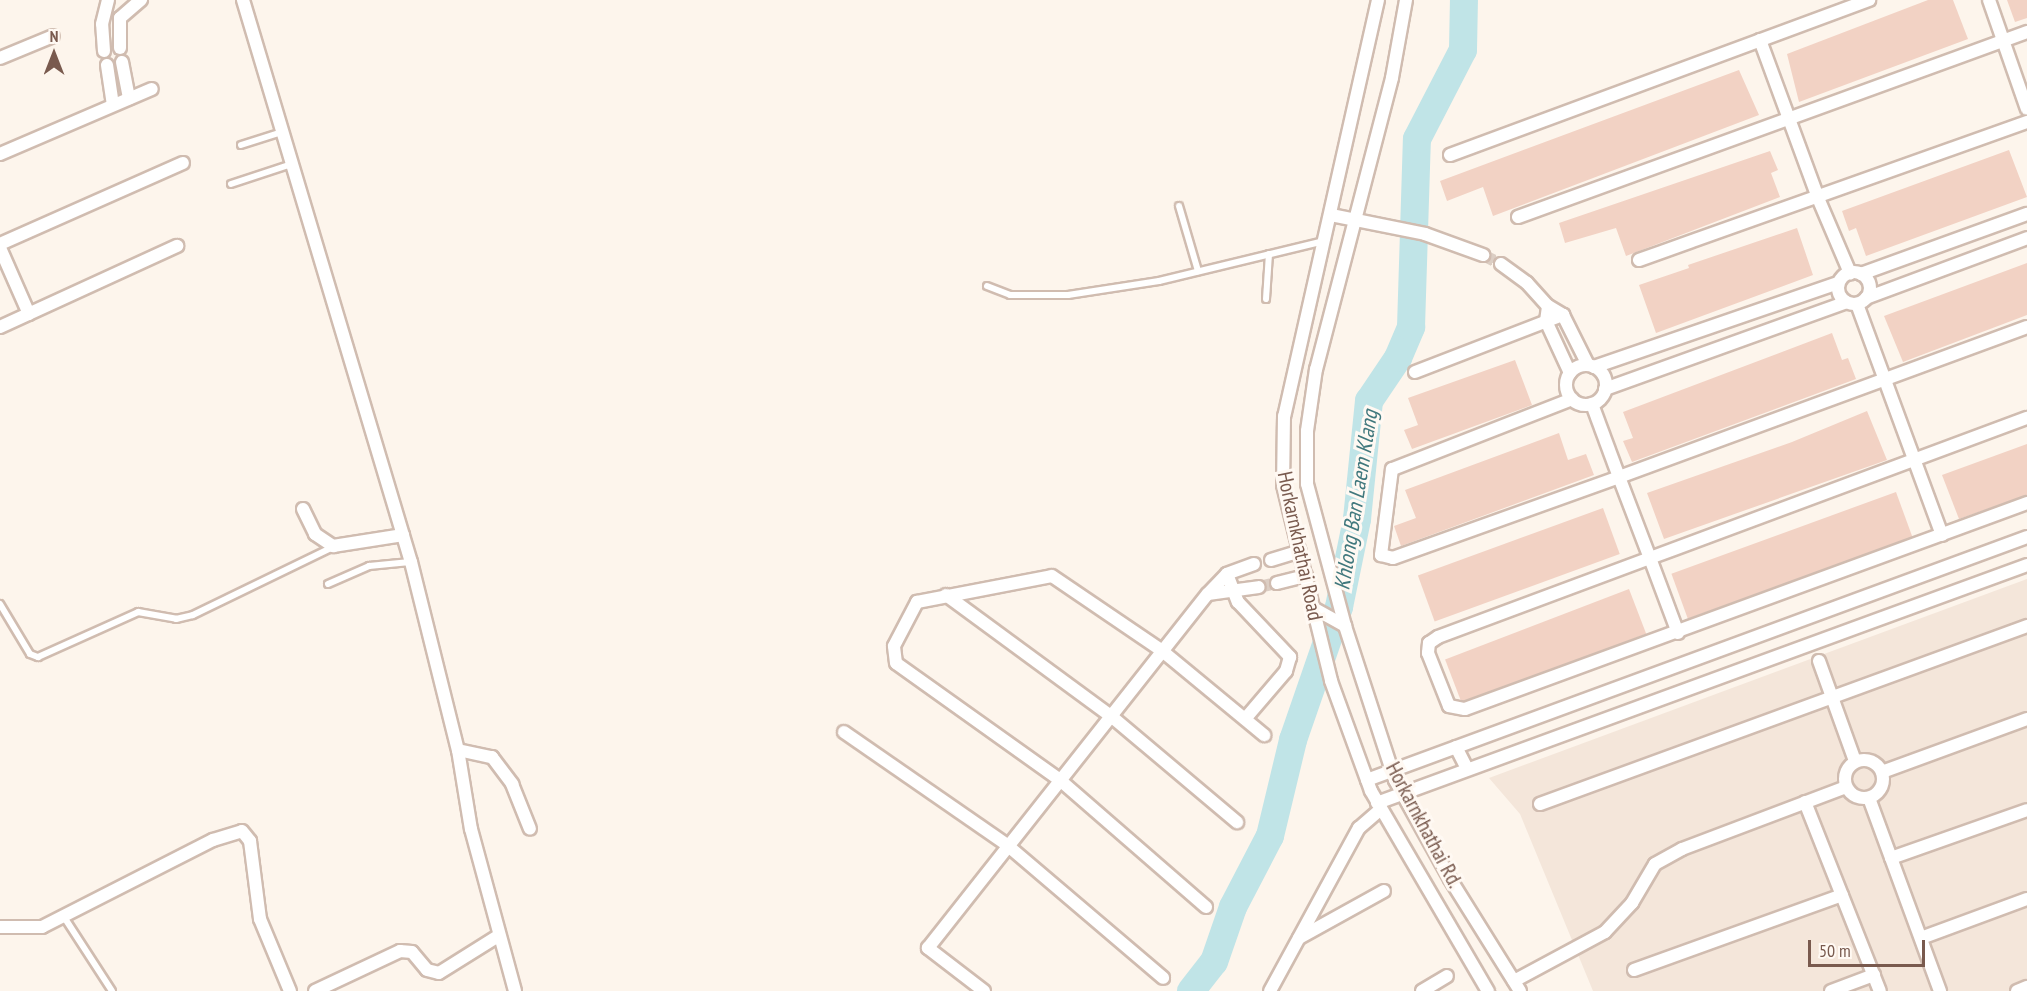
<!DOCTYPE html>
<html>
<head>
<meta charset="utf-8">
<style>
	body { margin:0 }
	#map { position:relative; width:2027px; height:991px; overflow:hidden; background:#fdf5ec; font-family:"PT Sans Narrow",sans-serif }
	div>[style] { position:absolute }
	[style*='--x'] { left:calc(var(--x)*1px); top:calc(var(--y)*1px); width:calc(var(--w)*1px); rotate:calc(var(--a)*1deg) }
	.residential>* { inset:0; background:#f4e6da }
	.river>* { height:28px; margin:-14px; padding:0 14px; transform-origin:14px; border-radius:14px; background:#c0e4e7 }
	.building>* { inset:0; background:#f2d2c4; transform-origin:0 0 }
	.street-tunnel>* { height:12px; margin-top:-6px; transform-origin:0; background:repeating-linear-gradient(90deg,#dccec4 0 12px,transparent 0 18px) }
	.roads { filter:drop-shadow(2px 0 #d0bcb0) drop-shadow(-2px 0 #d0bcb0) drop-shadow(0 2px #d0bcb0) drop-shadow(0 -2px #d0bcb0) }
	.lane>* { height:6px; margin:-3px; padding:0 3px; transform-origin:3px; border-radius:3px; background:#fff }
	.street>* { height:12px; margin:-6px; padding:0 6px; transform-origin:6px; border-radius:6px; background:#fff }
	.street>.ring { margin:-6px; padding:0; box-sizing:content-box; background:none; border:12px solid #fff; border-radius:50% }
	span { translate:-50% -50%; white-space:nowrap; text-align:center; line-height:1.15; -webkit-text-stroke:6px #fff9f3; paint-order:stroke }
	.street-label { font-size:21px; color:#795a4e }
	.water-label { font-size:22px; color:#41787d; font-style:italic }
	.north { position:absolute; left:24px; top:24px; width:60px; height:60px; -webkit-text-stroke:4px #fff9f3; paint-order:stroke; rotate:0deg; font-size:16px; font-weight:700; line-height:24px; text-align:center; color:#795a4e }
	.north::after { content:''; display:block; margin:auto; width:21px; height:27px; background:#795a4e; clip-path:polygon(50% 0,100% 100%,50% 72%,0 100%) }
	.scale { position:absolute; left:1808px; top:940px; width:117px; height:27px; box-sizing:border-box; border:3px solid #795a4e; border-top:0; padding-left:8px; font-size:18px; line-height:21px; white-space:nowrap; color:#795a4e; -webkit-text-stroke:4px #fff9f3; paint-order:stroke }
</style>
</head>
<body>
<div id="map">
	<div class="residential">
		<div style="clip-path:polygon(2027px 579px,2027px 991px,1593px 991px,1520px 814px,1489px 778px)"></div>
	</div>
	<div class="river">
		<div style="--x:1191;--y:991;--w:37;--a:-52"></div>
		<div style="--x:1214;--y:962;--w:58;--a:-70.9"></div>
		<div style="--x:1233;--y:907;--w:80;--a:-62.5"></div>
		<div style="--x:1270;--y:836;--w:99;--a:-76.5"></div>
		<div style="--x:1293;--y:740;--w:141;--a:-70.9"></div>
		<div style="--x:1339;--y:607;--w:90;--a:-78.4"></div>
		<div style="--x:1357;--y:519;--w:119;--a:-84.2"></div>
		<div style="--x:1369;--y:401;--w:52;--a:-56"></div>
		<div style="--x:1398;--y:358;--w:34;--a:-67"></div>
		<div style="--x:1411;--y:327;--w:188;--a:-88.2"></div>
		<div style="--x:1417;--y:139;--w:100;--a:-62.7"></div>
		<div style="--x:1463;--y:50;--w:50;--a:-88.9"></div>
	</div>
	<div class="building">
		<div style="clip-path:polygon(1928px 0,1953px 0,1968px 39px,1799px 102px,1787px 54px)"></div>
		<div style="clip-path:polygon(2007px 0,2027px 0,2027px 18px,2015px 22px)"></div>
		<div style="clip-path:polygon(1739px 70px,1759px 115px,1493px 216px,1483px 187px,1447px 201px,1440px 181px)"></div>
		<div style="clip-path:polygon(2009px 150px,2027px 197px,1866px 256px,1856px 228px,1849px 231px,1842px 211px)"></div>
		<div style="clip-path:polygon(1770px 151px,1778px 170px,1771px 173px,1780px 197px,1626px 256px,1616px 228px,1565px 243px,1559px 223px)"></div>
		<div style="clip-path:polygon(1797px 228px,1813px 275px,1656px 333px,1639px 285px,1689px 268px,1688px 265px)"></div>
		<div style="clip-path:polygon(2027px 263px,2027px 315px,1903px 362px,1884px 316px)"></div>
		<div style="clip-path:polygon(1832px 333px,1842px 360px,1848px 358px,1856px 379px,1632px 462px,1623px 441px,1633px 438px,1623px 412px)"></div>
		<div style="clip-path:polygon(1515px 360px,1532px 405px,1412px 449px,1404px 430px,1418px 425px,1408px 398px)"></div>
		<div style="clip-path:polygon(1867px 411px,1887px 460px,1664px 539px,1647px 493px,1792px 442px)"></div>
		<div style="clip-path:polygon(1559px 433px,1568px 460px,1586px 454px,1594px 475px,1401px 546px,1394px 526px,1416px 518px,1405px 490px)"></div>
		<div style="clip-path:polygon(2027px 444px,2027px 495px,1959px 519px,1942px 475px)"></div>
		<div style="left:1896px;top:492px;width:48px;height:239px;rotate:70deg"></div>
		<div style="left:1603px;top:508px;width:49px;height:197px;rotate:70deg"></div>
		<div style="left:1629px;top:589px;width:48px;height:197px;rotate:69deg"></div>
	</div>
	<div class="street-tunnel">
		<div style="--x:1483;--y:255;--w:20;--a:27"></div>
		<div style="--x:1259;--y:587;--w:18;--a:-13"></div>
	</div>
	<div class="roads">
		<div class="lane">
			<div style="--x:241;--y:145;--w:43;--a:-17.6"></div>
			<div style="--x:231;--y:184;--w:64;--a:-18.2"></div>
			<div style="--x:1179;--y:206;--w:68;--a:73.7"></div>
			<div style="--x:987;--y:286;--w:25;--a:21"></div>
			<div style="--x:1010;--y:295;--w:58;--a:0"></div>
			<div style="--x:1068;--y:295;--w:92;--a:-8.7"></div>
			<div style="--x:1159;--y:281;--w:170;--a:-13.6"></div>
			<div style="--x:1266;--y:299;--w:45;--a:-86.2"></div>
			<div style="--x:328;--y:584;--w:45;--a:-23.7"></div>
			<div style="--x:369;--y:566;--w:41;--a:-5.6"></div>
			<div style="--x:0;--y:604;--w:58;--a:59"></div>
			<div style="--x:30;--y:654;--w:9;--a:21"></div>
			<div style="--x:38;--y:657;--w:110;--a:-24.2"></div>
			<div style="--x:138;--y:612;--w:39;--a:10"></div>
			<div style="--x:176;--y:619;--w:17;--a:-13"></div>
			<div style="--x:193;--y:615;--w:156;--a:-25.9"></div>
			<div style="--x:64;--y:917;--w:88;--a:57"></div>
		</div>
		<div class="street">
			<div style="--x:243;--y:0;--w:587;--a:73.36"></div>
			<div style="--x:411;--y:562;--w:194;--a:76"></div>
			<div style="--x:458;--y:750;--w:80;--a:80.7"></div>
			<div style="--x:471;--y:829;--w:168;--a:74.8"></div>
			<div style="--x:1378;--y:0;--w:426;--a:102.7"></div>
			<div style="--x:1284;--y:416;--w:69;--a:90.8"></div>
			<div style="--x:1283;--y:485;--w:202;--a:76.2"></div>
			<div style="--x:1331;--y:681;--w:117;--a:70"></div>
			<div style="--x:1371;--y:791;--w:232;--a:59.7"></div>
			<div style="--x:1406;--y:0;--w:79;--a:100.2"></div>
			<div style="--x:1392;--y:78;--w:301;--a:104.6"></div>
			<div style="--x:1316;--y:369;--w:63;--a:98.3"></div>
			<div style="--x:1307;--y:431;--w:53;--a:90"></div>
			<div style="--x:1307;--y:484;--w:147;--a:75"></div>
			<div style="--x:1345;--y:626;--w:162;--a:72"></div>
			<div style="--x:1395;--y:780;--w:113;--a:60.9"></div>
			<div style="--x:1450;--y:879;--w:132;--a:58"></div>
			<div style="--x:1989;--y:0;--w:115;--a:70.8"></div>
			<div style="--x:1760;--y:40;--w:168;--a:69.8"></div>
			<div style="--x:1818;--y:198;--w:82;--a:66.9"></div>
			<div style="--x:120;--y:48;--w:30;--a:-90"></div>
			<div style="--x:120;--y:18;--w:28;--a:-41"></div>
			<div style="--x:104;--y:51;--w:27;--a:-94"></div>
			<div style="--x:102;--y:24;--w:25;--a:-76"></div>
			<div style="--x:0;--y:58;--w:57;--a:-22.5"></div>
			<div style="--x:122;--y:62;--w:37;--a:79"></div>
			<div style="--x:107;--y:65;--w:40;--a:81.5"></div>
			<div style="--x:0;--y:154;--w:165;--a:-23.2"></div>
			<div style="--x:1450;--y:155;--w:447;--a:-20.3"></div>
			<div style="--x:1331;--y:215;--w:96;--a:11.4"></div>
			<div style="--x:1425;--y:234;--w:62;--a:19.9"></div>
			<div style="--x:1518;--y:217;--w:542;--a:-19.97"></div>
			<div style="--x:0;--y:244;--w:200;--a:-23.9"></div>
			<div style="--x:0;--y:248;--w:72;--a:66.3"></div>
			<div style="--x:1639;--y:260;--w:412;--a:-19.6"></div>
			<div style="--x:1501;--y:264;--w:32;--a:36"></div>
			<div style="--x:1527;--y:283;--w:31;--a:48"></div>
			<div class="ring" style="left:1838px;top:272px;width:20px;height:20px"></div>
			<div style="--x:1861;--y:274;--w:177;--a:-19.9"></div>
			<div style="--x:1866;--y:298;--w:172;--a:-20.4"></div>
			<div style="--x:1857;--y:304;--w:246;--a:69.8"></div>
			<div style="--x:0;--y:327;--w:195;--a:-24.6"></div>
			<div style="--x:2027;--y:327;--w:435;--a:159.8"></div>
			<div style="--x:1619;--y:477;--w:87;--a:69.1"></div>
			<div style="--x:1650;--y:558;--w:226;--a:159.6"></div>
			<div style="--x:1438;--y:637;--w:11;--a:146"></div>
			<div style="--x:1429;--y:643;--w:10;--a:96"></div>
			<div style="--x:1428;--y:653;--w:57;--a:68.4"></div>
			<div style="--x:1449;--y:706;--w:16;--a:11"></div>
			<div style="--x:1465;--y:709;--w:599;--a:-20.13"></div>
			<div class="ring" style="left:1566px;top:365px;width:28px;height:28px"></div>
			<div style="--x:1594;--y:367;--w:258;--a:-19"></div>
			<div style="--x:1415;--y:372;--w:159;--a:-21.1"></div>
			<div style="--x:1570;--y:373;--w:57;--a:-114.8"></div>
			<div style="--x:1546;--y:321;--w:15;--a:-82"></div>
			<div style="--x:1548;--y:306;--w:17;--a:31"></div>
			<div style="--x:1563;--y:315;--w:56;--a:63.4"></div>
			<div style="--x:1605;--y:389;--w:256;--a:-19.8"></div>
			<div style="--x:1572;--y:399;--w:193;--a:158.7"></div>
			<div style="--x:1392;--y:469;--w:87;--a:97.3"></div>
			<div style="--x:1381;--y:555;--w:12;--a:14"></div>
			<div style="--x:1393;--y:558;--w:240;--a:-19.7"></div>
			<div style="--x:1619;--y:477;--w:78;--a:-110.3"></div>
			<div style="--x:303;--y:509;--w:28;--a:64"></div>
			<div style="--x:315;--y:534;--w:22;--a:34"></div>
			<div style="--x:333;--y:546;--w:71;--a:-8.9"></div>
			<div style="--x:1271;--y:560;--w:30;--a:-17"></div>
			<div style="--x:1254;--y:564;--w:29;--a:160"></div>
			<div style="--x:1227;--y:574;--w:28;--a:134"></div>
			<div style="--x:1208;--y:594;--w:51;--a:-7.8"></div>
			<div style="--x:1227;--y:574;--w:30;--a:69"></div>
			<div style="--x:1238;--y:602;--w:76;--a:46.6"></div>
			<div style="--x:1290;--y:657;--w:15;--a:106"></div>
			<div style="--x:1286;--y:671;--w:63;--a:130.5"></div>
			<div style="--x:1277;--y:583;--w:30;--a:-14"></div>
			<div style="--x:946;--y:595;--w:205;--a:36.3"></div>
			<div style="--x:1111;--y:716;--w:165;--a:40.1"></div>
			<div style="--x:1313;--y:608;--w:37;--a:29"></div>
			<div style="--x:1678;--y:633;--w:80;--a:-110.5"></div>
			<div style="--x:1650;--y:558;--w:402;--a:-20.4"></div>
			<div style="--x:1819;--y:661;--w:106;--a:70.2"></div>
			<div style="--x:844;--y:732;--w:198;--a:34.7"></div>
			<div style="--x:1007;--y:845;--w:205;--a:40.4"></div>
			<div style="--x:1456;--y:747;--w:25;--a:63"></div>
			<div style="--x:458;--y:750;--w:35;--a:12"></div>
			<div style="--x:492;--y:757;--w:34;--a:53"></div>
			<div style="--x:512;--y:784;--w:48;--a:68.2"></div>
			<div class="ring" style="left:1845px;top:760px;width:26px;height:26px"></div>
			<div style="--x:1882;--y:772;--w:154;--a:-20.1"></div>
			<div style="--x:1367;--y:780;--w:703;--a:-20.21"></div>
			<div style="--x:1869;--y:798;--w:206;--a:69.8"></div>
			<div style="--x:1805;--y:802;--w:203;--a:68.4"></div>
			<div style="--x:1377;--y:803;--w:692;--a:-20.11"></div>
			<div style="--x:1540;--y:804;--w:519;--a:-20.08"></div>
			<div style="--x:1891;--y:858;--w:144;--a:-19.4"></div>
			<div style="--x:1206;--y:907;--w:194;--a:-139"></div>
			<div style="--x:1060;--y:780;--w:201;--a:-144.5"></div>
			<div style="--x:896;--y:663;--w:17;--a:-97"></div>
			<div style="--x:894;--y:646;--w:50;--a:-62.4"></div>
			<div style="--x:917;--y:602;--w:137;--a:-10.9"></div>
			<div style="--x:1052;--y:576;--w:132;--a:34.2"></div>
			<div style="--x:1161;--y:650;--w:134;--a:39.5"></div>
			<div style="--x:0;--y:927;--w:42;--a:0"></div>
			<div style="--x:42;--y:927;--w:192;--a:-27"></div>
			<div style="--x:213;--y:840;--w:30;--a:-17"></div>
			<div style="--x:242;--y:831;--w:13;--a:51"></div>
			<div style="--x:250;--y:841;--w:79;--a:82.7"></div>
			<div style="--x:260;--y:919;--w:78;--a:67.4"></div>
			<div style="--x:1299;--y:938;--w:97;--a:-28.9"></div>
			<div style="--x:1921;--y:938;--w:113;--a:-20.2"></div>
			<div style="--x:1634;--y:970;--w:221;--a:-19.8"></div>
			<div style="--x:1514;--y:981;--w:103;--a:-28.3"></div>
			<div style="--x:1605;--y:932;--w:40;--a:-47"></div>
			<div style="--x:1632;--y:903;--w:45;--a:-59.5"></div>
			<div style="--x:1655;--y:864;--w:31;--a:-29"></div>
			<div style="--x:1682;--y:849;--w:175;--a:-20.7"></div>
			<div style="--x:315;--y:991;--w:94;--a:-25.2"></div>
			<div style="--x:400;--y:951;--w:12;--a:5"></div>
			<div style="--x:412;--y:952;--w:23;--a:50"></div>
			<div style="--x:427;--y:970;--w:12;--a:14"></div>
			<div style="--x:439;--y:973;--w:70;--a:-32.1"></div>
			<div style="--x:984;--y:991;--w:71;--a:-142.5"></div>
			<div style="--x:928;--y:948;--w:451;--a:-51.7"></div>
			<div style="--x:1270;--y:991;--w:186;--a:-61.4"></div>
			<div style="--x:1359;--y:828;--w:29;--a:-41"></div>
			<div style="--x:1422;--y:991;--w:29;--a:-31"></div>
			<div style="--x:1831;--y:991;--w:46;--a:-20.4"></div>
			<div style="--x:2017;--y:991;--w:11;--a:-22"></div>
		</div>
	</div>
	<div class="street-label">
		<span style="left:1300px;top:546px;rotate:78deg">Horkarnkhathai Road</span>
		<span style="left:1424px;top:825px;rotate:62deg">Horkarnkhathai Rd.</span>
	</div>
	<div class="water-label">
		<span style="left:1356px;top:500px;rotate:-81deg">Khlong Ban Laem Klang</span>
	</div>
	<div class="north">N</div>
	<div class="scale">50 m</div>
</div>
</body>
</html>
